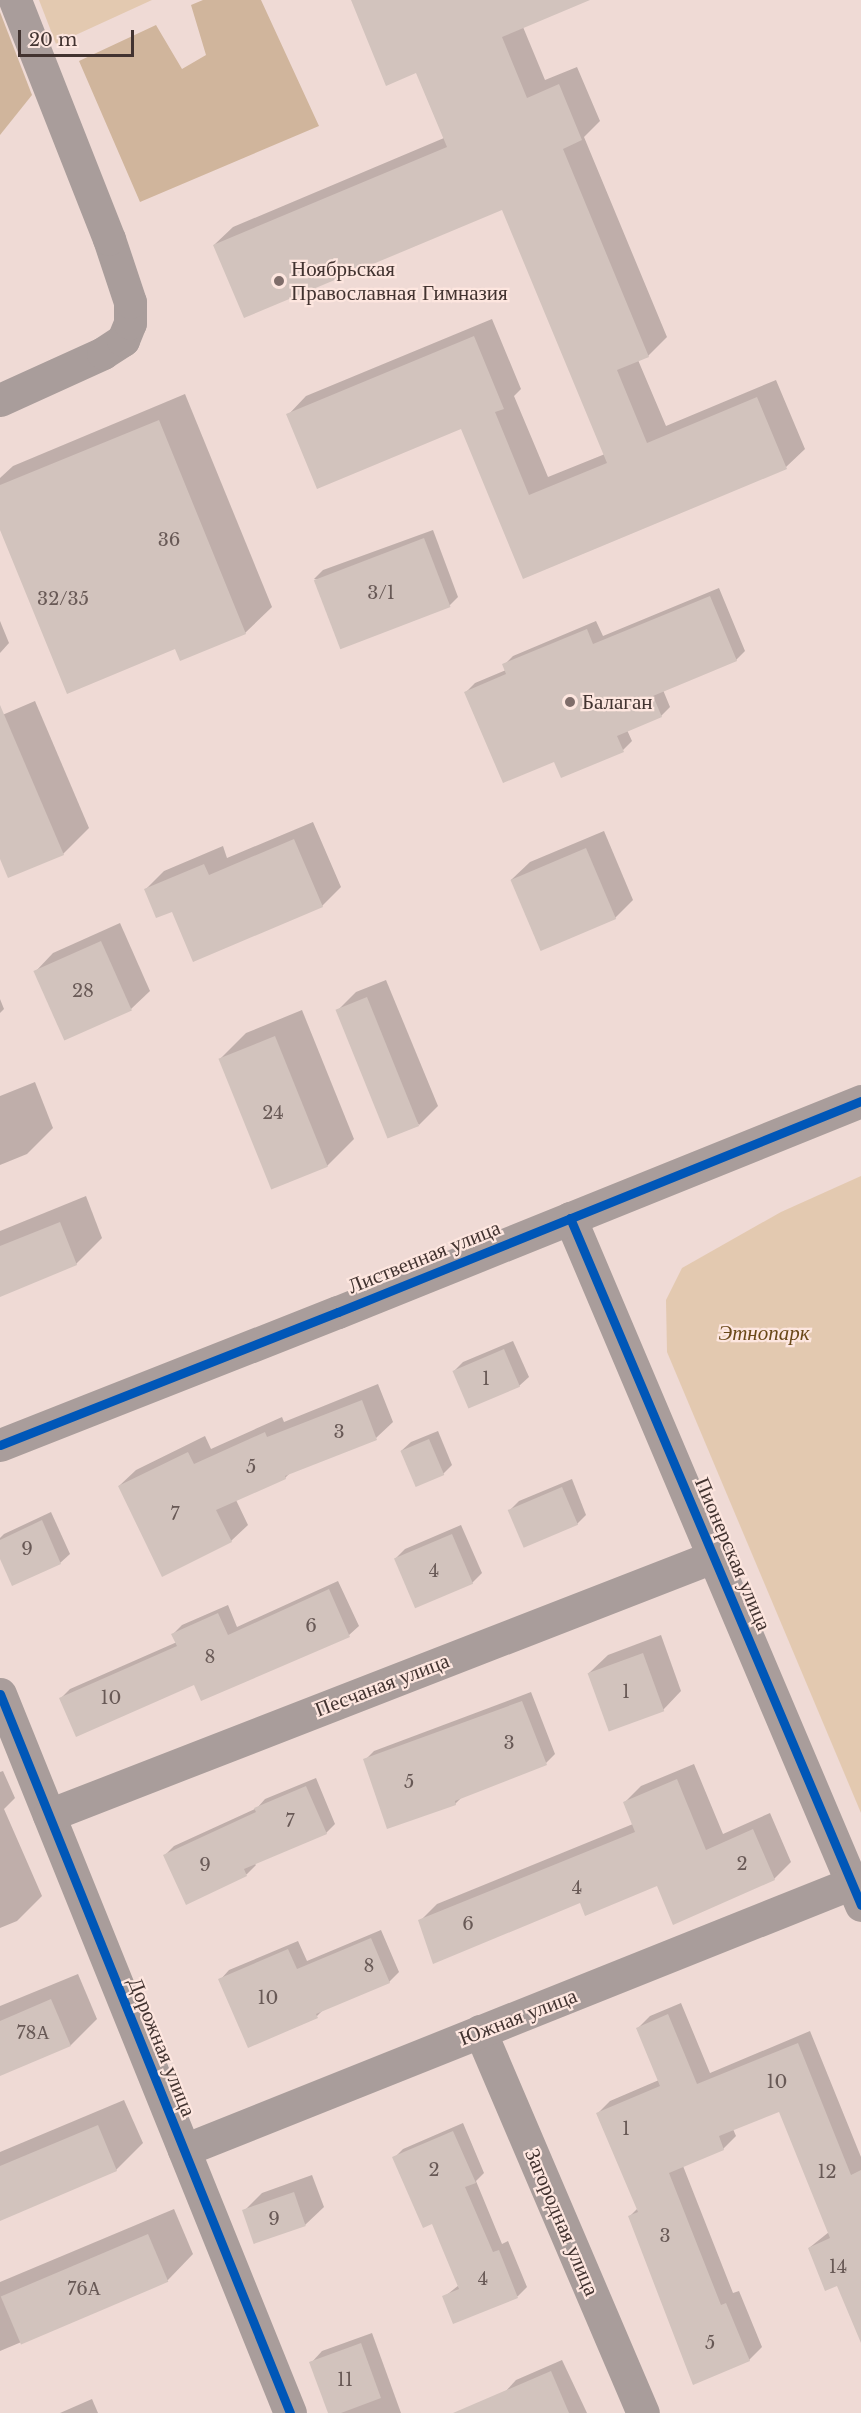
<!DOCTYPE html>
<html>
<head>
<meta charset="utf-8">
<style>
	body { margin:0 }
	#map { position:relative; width:861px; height:2413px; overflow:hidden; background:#efdad5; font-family:"Libre Baskerville",serif }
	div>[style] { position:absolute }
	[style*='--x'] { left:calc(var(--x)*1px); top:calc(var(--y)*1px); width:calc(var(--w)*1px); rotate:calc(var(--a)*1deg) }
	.green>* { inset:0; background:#e3c9b0 }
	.forest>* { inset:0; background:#d0b59c }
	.shadow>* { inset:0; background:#0003 }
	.building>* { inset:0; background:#d2c3bd; transform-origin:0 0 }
	.minor>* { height:33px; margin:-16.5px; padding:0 16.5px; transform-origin:16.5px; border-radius:16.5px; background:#a99d9b }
	.cycleway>* { height:9px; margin:-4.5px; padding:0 4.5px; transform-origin:4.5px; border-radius:4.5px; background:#0057b8 }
	.dots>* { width:16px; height:16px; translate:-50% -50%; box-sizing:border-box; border:3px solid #fde6df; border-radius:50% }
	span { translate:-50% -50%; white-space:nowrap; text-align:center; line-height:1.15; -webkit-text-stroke:4.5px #fde6df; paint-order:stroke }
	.number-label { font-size:18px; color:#685956 }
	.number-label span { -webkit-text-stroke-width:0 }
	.poi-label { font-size:21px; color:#423330 }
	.left { translate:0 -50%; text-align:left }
	.street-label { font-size:21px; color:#423330 }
	.park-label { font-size:21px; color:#6a4919; font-style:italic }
	.scale { position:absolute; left:18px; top:30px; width:116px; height:27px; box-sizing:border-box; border:3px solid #423330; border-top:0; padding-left:8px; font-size:18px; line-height:21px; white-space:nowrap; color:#423330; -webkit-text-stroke:4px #fde6df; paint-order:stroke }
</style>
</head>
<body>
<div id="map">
	<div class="green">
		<div style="clip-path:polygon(39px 0,152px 0,56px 44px)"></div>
		<div style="clip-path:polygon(861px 1176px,861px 1813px,667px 1352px,666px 1300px,682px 1268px,781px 1212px)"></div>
	</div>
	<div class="forest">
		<div style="clip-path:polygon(203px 0,261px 0,319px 126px,140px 202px,79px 61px,156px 25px,182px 69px,206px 55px,191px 5px)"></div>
		<div style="clip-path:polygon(0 12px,32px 95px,0 135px)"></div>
	</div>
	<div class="shadow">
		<div style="clip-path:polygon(353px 0,588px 0,523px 27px,545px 80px,577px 67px,600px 121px,584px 137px,667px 337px,648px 356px,638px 360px,666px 426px,776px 380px,805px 449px,786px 467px,524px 577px,462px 427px,288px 415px,306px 396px,492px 319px,521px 389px,514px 396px,548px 477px,605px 454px,502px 208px,214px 245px,233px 227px,444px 138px,416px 71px)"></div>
		<div style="clip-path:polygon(185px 394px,272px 607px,245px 633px,176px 647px,0 526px,0 478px,13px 466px)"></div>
		<div style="clip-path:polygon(433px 530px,458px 597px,449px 606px,314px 579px,323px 570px)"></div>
		<div style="clip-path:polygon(719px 588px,745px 651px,736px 660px,663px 690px,670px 707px,661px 716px,627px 730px,632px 741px,623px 750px,555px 760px,466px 692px,475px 683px,506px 670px,504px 665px,513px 656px,596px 621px,603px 636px)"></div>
		<div style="clip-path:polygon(0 621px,9px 643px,0 653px)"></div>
		<div style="clip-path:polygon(35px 701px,89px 828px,63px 854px,0 855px,0 716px)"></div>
		<div style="clip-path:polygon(313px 822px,341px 887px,322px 906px,173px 910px,146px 889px,164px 871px,223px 846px,227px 858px)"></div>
		<div style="clip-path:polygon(604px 831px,633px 900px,615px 918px,511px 880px,530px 862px)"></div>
		<div style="clip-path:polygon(120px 923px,150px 991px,131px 1009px,35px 972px,53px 953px)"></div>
		<div style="clip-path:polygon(386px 980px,438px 1106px,419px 1125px,338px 1010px,356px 992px)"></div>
		<div style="clip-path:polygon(0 999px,4px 1009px,0 1013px)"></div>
		<div style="clip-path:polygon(302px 1010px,354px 1139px,327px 1166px,272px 1188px,220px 1059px,246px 1033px)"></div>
		<div style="clip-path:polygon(35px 1082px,53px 1128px,27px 1154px,0 1165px,0 1096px)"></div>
		<div style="clip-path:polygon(86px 1196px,102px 1238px,76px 1264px,0 1295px,0 1231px)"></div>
		<div style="clip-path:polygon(513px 1341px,529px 1377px,519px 1386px,453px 1372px,463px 1362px)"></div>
		<div style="clip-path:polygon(378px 1384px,393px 1422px,376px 1438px,290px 1473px,285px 1478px,236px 1500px,248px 1525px,231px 1541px,119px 1486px,136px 1470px,205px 1436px,211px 1449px,282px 1417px,284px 1422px)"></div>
		<div style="clip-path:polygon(438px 1431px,452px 1465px,443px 1474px,401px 1451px,411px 1442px)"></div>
		<div style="clip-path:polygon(572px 1479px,586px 1515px,577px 1524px,510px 1510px,519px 1501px)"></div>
		<div style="clip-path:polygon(51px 1512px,70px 1554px,60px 1563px,0 1556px,0 1538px,4px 1534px)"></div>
		<div style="clip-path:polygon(461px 1525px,482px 1573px,472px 1583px,396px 1558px,405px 1549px)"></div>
		<div style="clip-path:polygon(338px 1581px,359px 1626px,349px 1635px,201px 1699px,195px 1683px,61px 1698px,70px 1689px,177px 1642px,173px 1634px,182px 1625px,228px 1605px,237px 1627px)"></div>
		<div style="clip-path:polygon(661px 1635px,681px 1691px,663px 1710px,589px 1673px,608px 1655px)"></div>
		<div style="clip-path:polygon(531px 1692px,555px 1754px,546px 1763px,462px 1797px,455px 1804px,365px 1760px,374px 1751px)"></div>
		<div style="clip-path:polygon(694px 1764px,723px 1834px,770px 1813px,791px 1862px,774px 1879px,658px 1884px,581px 1901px,420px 1921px,437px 1904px,633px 1824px,624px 1803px,641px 1786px)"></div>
		<div style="clip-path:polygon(3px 1771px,15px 1798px,4px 1809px,42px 1896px,17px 1921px,0 1928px,0 1772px)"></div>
		<div style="clip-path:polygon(316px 1778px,335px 1824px,326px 1833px,254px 1863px,256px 1865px,247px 1874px,186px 1903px,165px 1855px,174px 1846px,257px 1808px,265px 1799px)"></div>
		<div style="clip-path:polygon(381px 1930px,399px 1972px,389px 1982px,325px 2008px,317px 2016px,249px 2046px,220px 1980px,229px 1970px,298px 1941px,307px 1961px)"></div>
		<div style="clip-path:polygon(78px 1974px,97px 2019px,71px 2045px,0 2075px,0 2006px)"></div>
		<div style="clip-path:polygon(681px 2003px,710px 2073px,810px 2031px,861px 2157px,861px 2286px,837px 2284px,809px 2248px,829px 2232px,780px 2110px,733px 2129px,736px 2136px,723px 2149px,683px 2166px,733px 2293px,739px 2291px,762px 2347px,749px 2360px,630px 2216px,638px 2208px,597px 2114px,610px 2101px,659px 2080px,638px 2028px,650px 2016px)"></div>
		<div style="clip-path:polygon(124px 2100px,143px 2143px,116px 2170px,0 2219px,0 2152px)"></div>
		<div style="clip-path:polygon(463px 2123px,484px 2173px,476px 2181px,502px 2244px,508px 2241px,527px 2287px,518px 2296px,454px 2322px,444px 2297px,459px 2285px,433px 2222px,394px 2158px,403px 2149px)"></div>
		<div style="clip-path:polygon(312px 2175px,324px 2207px,305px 2225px,244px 2211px,262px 2193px)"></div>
		<div style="clip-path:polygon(174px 2209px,193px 2254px,167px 2281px,0 2351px,0 2282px)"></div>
		<div style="clip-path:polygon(372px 2333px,401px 2413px,329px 2413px,311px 2363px,322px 2351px)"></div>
		<div style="clip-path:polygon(562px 2360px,587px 2413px,515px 2413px,505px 2392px,516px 2380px)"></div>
		<div style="clip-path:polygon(92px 2399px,98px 2413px,60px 2413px)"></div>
	</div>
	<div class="building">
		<div style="clip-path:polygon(351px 0,590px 0,502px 37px,527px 98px,559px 84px,582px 140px,563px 149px,649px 357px,617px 370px,647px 443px,757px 397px,787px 469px,523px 579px,461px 429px,317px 489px,286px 414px,474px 336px,504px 409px,495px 412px,529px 495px,607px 463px,502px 210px,244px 318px,213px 245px,447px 147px,416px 73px,386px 86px)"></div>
		<div style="clip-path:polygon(159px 420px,246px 634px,180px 661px,175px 649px,67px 694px,0 530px,0 485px)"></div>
		<div style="left:424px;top:538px;width:74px;height:118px;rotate:69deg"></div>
		<div style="clip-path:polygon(710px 596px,737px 661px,653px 696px,662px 717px,617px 736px,624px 752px,561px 778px,554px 762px,503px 783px,464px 692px,506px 674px,502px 664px,587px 629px,593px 644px)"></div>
		<div style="clip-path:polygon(0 705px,64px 855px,8px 878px,0 859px)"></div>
		<div style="clip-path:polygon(294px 839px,323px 907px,193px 962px,172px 912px,156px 918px,144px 889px,204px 864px,209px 875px)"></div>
		<div style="left:586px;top:848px;width:77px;height:82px;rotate:67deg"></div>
		<div style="left:101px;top:941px;width:76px;height:74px;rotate:66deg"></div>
		<div style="left:367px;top:997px;width:139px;height:34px;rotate:68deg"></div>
		<div style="left:275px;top:1036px;width:141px;height:61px;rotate:68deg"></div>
		<div style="clip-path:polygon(60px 1222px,77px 1265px,0 1297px,0 1246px)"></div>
		<div style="left:504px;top:1349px;width:41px;height:56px;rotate:67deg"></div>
		<div style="clip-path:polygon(362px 1400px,377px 1440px,285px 1476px,286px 1479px,216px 1510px,232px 1542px,162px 1577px,118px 1486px,188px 1452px,194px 1464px,265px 1432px,267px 1437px)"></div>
		<div style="left:429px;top:1439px;width:39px;height:31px;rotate:67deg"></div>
		<div style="left:562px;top:1487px;width:41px;height:59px;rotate:67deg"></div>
		<div style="clip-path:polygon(42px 1520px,61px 1564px,12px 1586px,0 1559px,0 1540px)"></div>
		<div style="left:452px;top:1534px;width:54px;height:63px;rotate:67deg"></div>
		<div style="clip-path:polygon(329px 1589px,350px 1637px,201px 1701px,194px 1685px,76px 1737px,59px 1698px,177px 1646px,171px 1634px,218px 1613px,228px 1635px)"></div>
		<div style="left:643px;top:1653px;width:62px;height:59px;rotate:70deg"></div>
		<div style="clip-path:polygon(522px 1701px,547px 1765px,455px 1801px,456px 1805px,387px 1829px,363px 1759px)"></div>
		<div style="clip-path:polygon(677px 1779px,706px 1850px,753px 1829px,775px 1880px,673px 1925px,657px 1886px,585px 1916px,580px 1903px,433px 1964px,418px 1920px,635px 1832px,623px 1802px)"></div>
		<div style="clip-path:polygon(306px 1786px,327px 1834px,244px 1869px,247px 1876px,186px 1905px,163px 1855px,256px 1812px,254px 1808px)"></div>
		<div style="clip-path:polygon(371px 1938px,390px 1983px,316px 2014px,318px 2018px,248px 2048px,218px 1979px,288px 1949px,297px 1969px)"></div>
		<div style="clip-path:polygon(51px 1999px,71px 2046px,0 2076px,0 2021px)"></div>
		<div style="clip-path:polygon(668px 2014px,697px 2084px,798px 2043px,851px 2175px,861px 2170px,861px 2343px,837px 2286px,825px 2291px,808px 2248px,830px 2238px,779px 2112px,719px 2136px,724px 2150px,669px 2173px,721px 2305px,726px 2303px,750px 2361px,693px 2385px,628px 2216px,638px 2212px,596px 2113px,660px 2086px,636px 2028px)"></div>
		<div style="clip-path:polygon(98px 2125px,117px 2171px,0 2221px,0 2166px)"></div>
		<div style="clip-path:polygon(453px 2131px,476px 2183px,465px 2187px,493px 2252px,499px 2250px,518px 2298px,453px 2324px,442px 2296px,459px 2289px,432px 2224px,423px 2228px,392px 2157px)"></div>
		<div style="left:294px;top:2192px;width:36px;height:55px;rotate:71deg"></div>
		<div style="left:148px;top:2234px;width:52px;height:160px;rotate:67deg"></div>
		<div style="clip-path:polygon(361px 2343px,381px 2398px,341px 2413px,328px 2413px,309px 2362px)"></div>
		<div style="clip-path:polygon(551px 2371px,569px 2413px,453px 2413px)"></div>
	</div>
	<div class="minor">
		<div style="--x:0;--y:400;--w:113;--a:-24.5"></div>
		<div style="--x:103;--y:353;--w:24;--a:-33"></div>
		<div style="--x:123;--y:340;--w:18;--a:-68"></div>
		<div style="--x:130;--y:323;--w:21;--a:-90"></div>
		<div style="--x:130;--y:302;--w:66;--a:-108.4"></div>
		<div style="--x:109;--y:239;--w:257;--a:-111.5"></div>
		<div style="--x:570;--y:1218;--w:746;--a:67.04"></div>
		<div style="--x:0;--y:1445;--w:363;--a:-21.5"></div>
		<div style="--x:338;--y:1312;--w:564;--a:-21.97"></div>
		<div style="--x:0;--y:1694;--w:775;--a:68.03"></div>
		<div style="--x:49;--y:1815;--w:715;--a:-21.25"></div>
		<div style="--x:480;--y:2031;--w:415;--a:66.9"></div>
		<div style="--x:184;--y:2150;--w:719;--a:-21.79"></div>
	</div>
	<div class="cycleway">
		<div style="--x:570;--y:1218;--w:746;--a:67.04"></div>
		<div style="--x:0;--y:1445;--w:363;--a:-21.5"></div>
		<div style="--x:338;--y:1312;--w:564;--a:-21.97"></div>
		<div style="--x:0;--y:1694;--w:775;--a:68.03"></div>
	</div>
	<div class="dots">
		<div style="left:279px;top:281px;background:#7f6d6a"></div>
		<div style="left:570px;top:702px;background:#7f6d6a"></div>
	</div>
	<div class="number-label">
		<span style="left:169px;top:540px">36</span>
		<span style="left:381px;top:593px">3/1</span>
		<span style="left:63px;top:599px">32/35</span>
		<span style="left:83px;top:991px">28</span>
		<span style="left:273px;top:1113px">24</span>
		<span style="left:486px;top:1379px">1</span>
		<span style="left:339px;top:1432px">3</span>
		<span style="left:251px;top:1467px">5</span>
		<span style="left:175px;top:1514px">7</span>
		<span style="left:27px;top:1549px">9</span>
		<span style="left:434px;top:1571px">4</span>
		<span style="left:311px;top:1626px">6</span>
		<span style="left:210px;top:1657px">8</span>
		<span style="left:626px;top:1692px">1</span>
		<span style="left:111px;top:1698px">10</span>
		<span style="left:509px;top:1743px">3</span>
		<span style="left:409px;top:1782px">5</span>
		<span style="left:290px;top:1821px">7</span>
		<span style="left:742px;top:1864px">2</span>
		<span style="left:205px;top:1865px">9</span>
		<span style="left:577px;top:1888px">4</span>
		<span style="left:468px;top:1924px">6</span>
		<span style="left:369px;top:1966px">8</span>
		<span style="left:268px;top:1998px">10</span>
		<span style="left:33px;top:2033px">78А</span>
		<span style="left:777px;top:2082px">10</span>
		<span style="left:626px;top:2129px">1</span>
		<span style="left:434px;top:2170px">2</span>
		<span style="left:827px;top:2172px">12</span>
		<span style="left:274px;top:2219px">9</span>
		<span style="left:665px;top:2236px">3</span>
		<span style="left:838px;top:2267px">14</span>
		<span style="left:483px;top:2279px">4</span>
		<span style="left:84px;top:2289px">76А</span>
		<span style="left:710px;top:2343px">5</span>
		<span style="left:345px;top:2380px">11</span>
	</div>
	<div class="poi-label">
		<span class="left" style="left:291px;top:281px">Ноябрьская<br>Православная Гимназия</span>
		<span class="left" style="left:582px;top:702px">Балаган</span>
	</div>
	<div class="street-label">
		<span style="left:424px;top:1257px;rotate:-22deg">Лиственная улица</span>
		<span style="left:733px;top:1554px;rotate:67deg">Пионерская улица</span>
		<span style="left:382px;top:1685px;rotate:-21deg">Песчаная улица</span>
		<span style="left:518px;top:2017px;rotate:-21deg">Южная улица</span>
		<span style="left:162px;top:2047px;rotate:68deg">Дорожная улица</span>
		<span style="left:562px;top:2222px;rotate:67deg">Загородная улица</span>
	</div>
	<div class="park-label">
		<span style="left:764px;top:1333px">Этнопарк</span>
	</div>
	<div class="scale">20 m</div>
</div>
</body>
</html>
